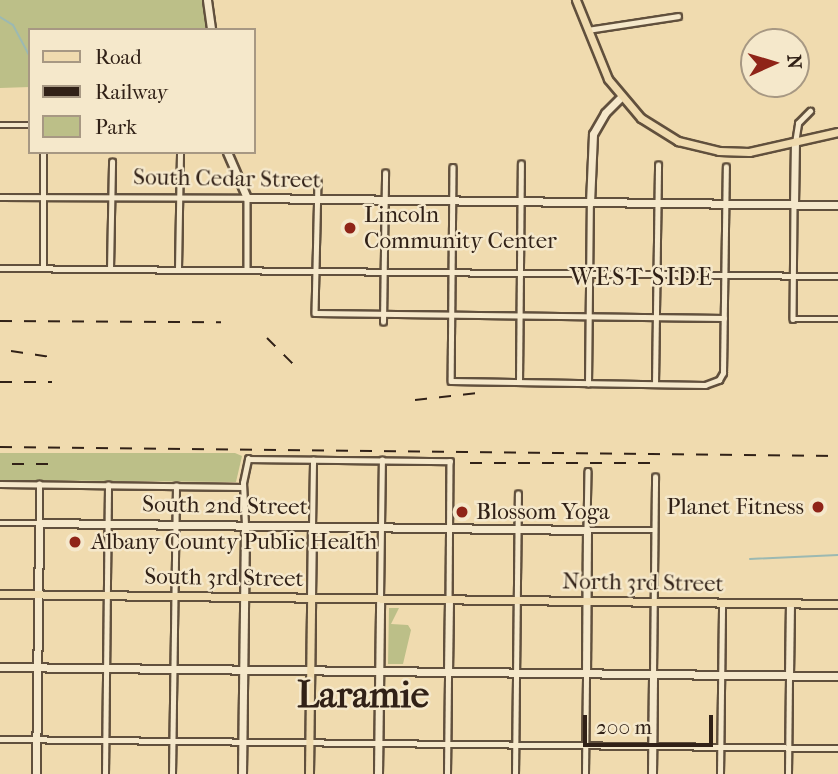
<!DOCTYPE html>
<html>
<head>
<meta charset="utf-8">
<style>
	body { margin:0 }
	#map { position:relative; width:838px; height:774px; overflow:hidden; background:#f0dbaf; font-family:"IM FELL French Canon",serif }
	div>[style] { position:absolute }
	[style*='--x'] { left:calc(var(--x)*1px); top:calc(var(--y)*1px); width:calc(var(--w)*1px); rotate:calc(var(--a)*1deg) }
	.green>* { inset:0; background:#bcbf88 }
	.stream>* { height:2px; margin:-1px; padding:0 1px; transform-origin:1px; border-radius:1px; background:#9cb9b2 }
	.roads { filter:drop-shadow(2px 0 #61503d) drop-shadow(-2px 0 #61503d) drop-shadow(0 2px #61503d) drop-shadow(0 -2px #61503d) }
	.street>* { height:4.5px; margin:-2.25px; padding:0 2.25px; transform-origin:2.25px; border-radius:2.25px; background:#f5e8cb }
	.secondary>* { height:7px; margin:-3.5px; padding:0 3.5px; transform-origin:3.5px; border-radius:3.5px; background:#f5e8cb }
	.primary>* { height:7px; margin:-3.5px; padding:0 3.5px; transform-origin:3.5px; border-radius:3.5px; background:#f0dbaf }
	.rail>* { height:2px; margin-top:-1px; transform-origin:0; background:repeating-linear-gradient(90deg,#312117 0 12px,transparent 0 24px) }
	.dots>* { width:19px; height:19px; translate:-50% -50%; box-sizing:border-box; border:4px solid #f5e8cb; border-radius:50% }
	span { translate:-50% -50%; white-space:nowrap; text-align:center; line-height:1.15; -webkit-text-stroke:5px #f5e8cb; paint-order:stroke }
	.street-label { font-size:23px; color:#312117 }
	.poi-label { font-size:23px; color:#312117 }
	.left { translate:0 -50%; text-align:left }
	.right { translate:-100% -50%; text-align:right }
	.neighbourhood-label { font-size:24px; color:#312117; letter-spacing:2px }
	.town-label { font-size:37px; color:#312117; font-weight:700 }
	.legend { position:absolute; left:28px; top:28px; width:228px; height:126px; box-sizing:border-box; background:#f5e8cb; border:2px solid #a79883; margin:0; padding:9px 12px; list-style:none; font-size:21px; color:#312117 }
	.legend li { display:flex; align-items:center; gap:14px; height:35px }
	.legend b { width:35px; border:2px solid #a79883 }
	.north { position:absolute; left:740px; top:28px; width:70px; height:70px; box-sizing:border-box; background:#f5e8cb; border:2px solid #a79883; border-radius:50%; rotate:86deg; font-size:19px; font-weight:700; line-height:28px; text-align:center; color:#312117 }
	.north::after { content:''; display:block; margin:auto; width:24px; height:32px; background:#8f2418; clip-path:polygon(50% 0,100% 100%,50% 72%,0 100%) }
	.scale { position:absolute; left:583px; top:715px; width:130px; height:32px; box-sizing:border-box; border:4px solid #312117; border-top:0; padding-left:9px; font-size:21px; line-height:24px; white-space:nowrap; color:#312117; -webkit-text-stroke:5px #f5e8cb; paint-order:stroke }
</style>
</head>
<body>
<div id="map">
	<div class="green">
		<div style="clip-path:polygon(0 0,203px 0,207px 30px,30px 30px,30px 87px,0 88px)"></div>
		<div style="clip-path:polygon(0 453px,235px 453px,242px 456px,236px 482px,0 480px)"></div>
		<div style="clip-path:polygon(389px 608px,399px 608px,391px 624px,408px 625px,411px 630px,403px 664px,388px 664px)"></div>
	</div>
	<div class="stream">
		<div style="--x:0;--y:17;--w:15;--a:32"></div>
		<div style="--x:13;--y:25;--w:36;--a:62"></div>
		<div style="--x:750;--y:559;--w:88;--a:-2.6"></div>
	</div>
	<div class="roads">
		<div class="street">
			<div style="--x:588;--y:30;--w:91;--a:-8.8"></div>
			<div style="--x:0;--y:125;--w:30;--a:0"></div>
			<div style="--x:795;--y:143;--w:20;--a:-81"></div>
			<div style="--x:798;--y:123;--w:17;--a:-45"></div>
			<div style="--x:453;--y:167;--w:214;--a:90.5"></div>
			<div style="--x:451;--y:381;--w:254;--a:0.9"></div>
			<div style="--x:705;--y:385;--w:15;--a:-20"></div>
			<div style="--x:719;--y:380;--w:8;--a:-60"></div>
			<div style="--x:723;--y:373;--w:206;--a:-89.2"></div>
			<div style="--x:318;--y:181;--w:132;--a:91.3"></div>
			<div style="--x:315;--y:313;--w:409;--a:0.7"></div>
			<div style="--x:0;--y:197;--w:247;--a:0.2"></div>
			<div style="--x:247;--y:198;--w:72;--a:90"></div>
			<div style="--x:794;--y:206;--w:113;--a:90.5"></div>
			<div style="--x:793;--y:319;--w:45;--a:0"></div>
			<div style="--x:0;--y:268;--w:838;--a:0.55"></div>
			<div style="--x:43;--y:268;--w:116;--a:-90"></div>
			<div style="--x:110;--y:269;--w:107;--a:-88.9"></div>
			<div style="--x:178;--y:269;--w:117;--a:-89"></div>
			<div style="--x:383;--y:322;--w:149;--a:-89.2"></div>
			<div style="--x:519;--y:382;--w:218;--a:-89.5"></div>
			<div style="--x:588;--y:384;--w:181;--a:-89.4"></div>
			<div style="--x:655;--y:384;--w:219;--a:-89.2"></div>
			<div style="--x:588;--y:471;--w:59;--a:91"></div>
			<div style="--x:587;--y:530;--w:68;--a:0"></div>
			<div style="--x:0;--y:484;--w:243;--a:0.7"></div>
			<div style="--x:0;--y:523;--w:39;--a:0"></div>
			<div style="--x:39;--y:523;--w:39;--a:-90"></div>
			<div style="--x:245;--y:525;--w:42;--a:-92.7"></div>
			<div style="--x:243;--y:483;--w:25;--a:-78"></div>
			<div style="--x:248;--y:459;--w:202;--a:0.6"></div>
			<div style="--x:450;--y:461;--w:138;--a:90.4"></div>
			<div style="--x:312;--y:527;--w:67;--a:-89.1"></div>
			<div style="--x:380;--y:598;--w:138;--a:-89.2"></div>
			<div style="--x:653;--y:674;--w:197;--a:-89.4"></div>
			<div style="--x:0;--y:739;--w:838;--a:0.62"></div>
			<div style="--x:105;--y:774;--w:289;--a:-89.4"></div>
			<div style="--x:172;--y:774;--w:288;--a:-89.2"></div>
			<div style="--x:447;--y:774;--w:102;--a:-89.4"></div>
			<div style="--x:515;--y:774;--w:280;--a:-89.4"></div>
			<div style="--x:585;--y:774;--w:100;--a:-89.4"></div>
			<div style="--x:720;--y:774;--w:171;--a:-89.3"></div>
			<div style="--x:788;--y:774;--w:99;--a:-89.4"></div>
		</div>
		<div class="secondary">
			<div style="--x:207;--y:0;--w:30;--a:82"></div>
			<div style="--x:227;--y:152;--w:50;--a:66.5"></div>
			<div style="--x:247;--y:198;--w:591;--a:0.68"></div>
			<div style="--x:590;--y:203;--w:69;--a:-87.5"></div>
			<div style="--x:593;--y:134;--w:24;--a:-60"></div>
			<div style="--x:605;--y:113;--w:23;--a:-45"></div>
			<div style="--x:794;--y:205;--w:61;--a:-89.1"></div>
			<div style="--x:311;--y:598;--w:71;--a:-89.2"></div>
			<div style="--x:0;--y:667;--w:838;--a:0.62"></div>
			<div style="--x:448;--y:672;--w:72;--a:-89.2"></div>
			<div style="--x:789;--y:675;--w:71;--a:-89.2"></div>
			<div style="--x:36;--y:774;--w:251;--a:-89.3"></div>
			<div style="--x:39;--y:523;--w:548;--a:0.73"></div>
			<div style="--x:587;--y:530;--w:143;--a:90.4"></div>
			<div style="--x:242;--y:774;--w:248;--a:-89.3"></div>
			<div style="--x:378;--y:774;--w:175;--a:-89.3"></div>
			<div style="--x:652;--y:774;--w:100;--a:-89.4"></div>
		</div>
		<div class="primary">
			<div style="--x:576;--y:0;--w:85;--a:67.9"></div>
			<div style="--x:608;--y:79;--w:51;--a:49.8"></div>
			<div style="--x:641;--y:118;--w:44;--a:31.9"></div>
			<div style="--x:678;--y:141;--w:42;--a:13.7"></div>
			<div style="--x:719;--y:151;--w:30;--a:2"></div>
			<div style="--x:749;--y:152;--w:91;--a:-12.7"></div>
			<div style="--x:0;--y:594;--w:838;--a:0.68"></div>
			<div style="--x:309;--y:774;--w:176;--a:-89.3"></div>
		</div>
	</div>
	<div class="rail">
		<div style="--x:0;--y:321;--w:221;--a:0.3"></div>
		<div style="--x:267;--y:338;--w:37;--a:45"></div>
		<div style="--x:11;--y:351;--w:40;--a:8.5"></div>
		<div style="--x:0;--y:382;--w:52;--a:0"></div>
		<div style="--x:415;--y:400;--w:63;--a:-6.3"></div>
		<div style="--x:0;--y:447;--w:838;--a:0.62"></div>
		<div style="--x:470;--y:463;--w:181;--a:0"></div>
		<div style="--x:12;--y:464;--w:45;--a:0"></div>
	</div>
	<div class="dots">
		<div style="left:350px;top:228px;background:#8f2418"></div>
		<div style="left:818px;top:507px;background:#8f2418"></div>
		<div style="left:462px;top:512px;background:#8f2418"></div>
		<div style="left:75px;top:542px;background:#8f2418"></div>
	</div>
	<div class="street-label">
		<span style="left:227px;top:179px;rotate:1deg">South Cedar Street</span>
		<span style="left:225px;top:506px;rotate:1deg">South 2nd Street</span>
		<span style="left:224px;top:578px;rotate:1deg">South 3rd Street</span>
		<span style="left:643px;top:583px;rotate:1deg">North 3rd Street</span>
	</div>
	<div class="poi-label">
		<span class="left" style="left:364px;top:228px">Lincoln<br>Community Center</span>
		<span class="right" style="left:804px;top:507px">Planet Fitness</span>
		<span class="left" style="left:476px;top:512px">Blossom Yoga</span>
		<span class="left" style="left:91px;top:542px">Albany County Public Health</span>
	</div>
	<div class="neighbourhood-label">
		<span style="left:642px;top:278px">WEST SIDE</span>
	</div>
	<div class="town-label">
		<span style="left:363px;top:695px">Laramie</span>
	</div>
	<ul class="legend">
	<li><b style="height:9px;background:#f0dbaf"></b>Road</li>
	<li><b style="height:9px;background:#312117"></b>Railway</li>
	<li><b style="height:19px;background:#bcbf88"></b>Park</li>
	</ul>
	<div class="north">N</div>
	<div class="scale">200 m</div>
</div>
</body>
</html>
